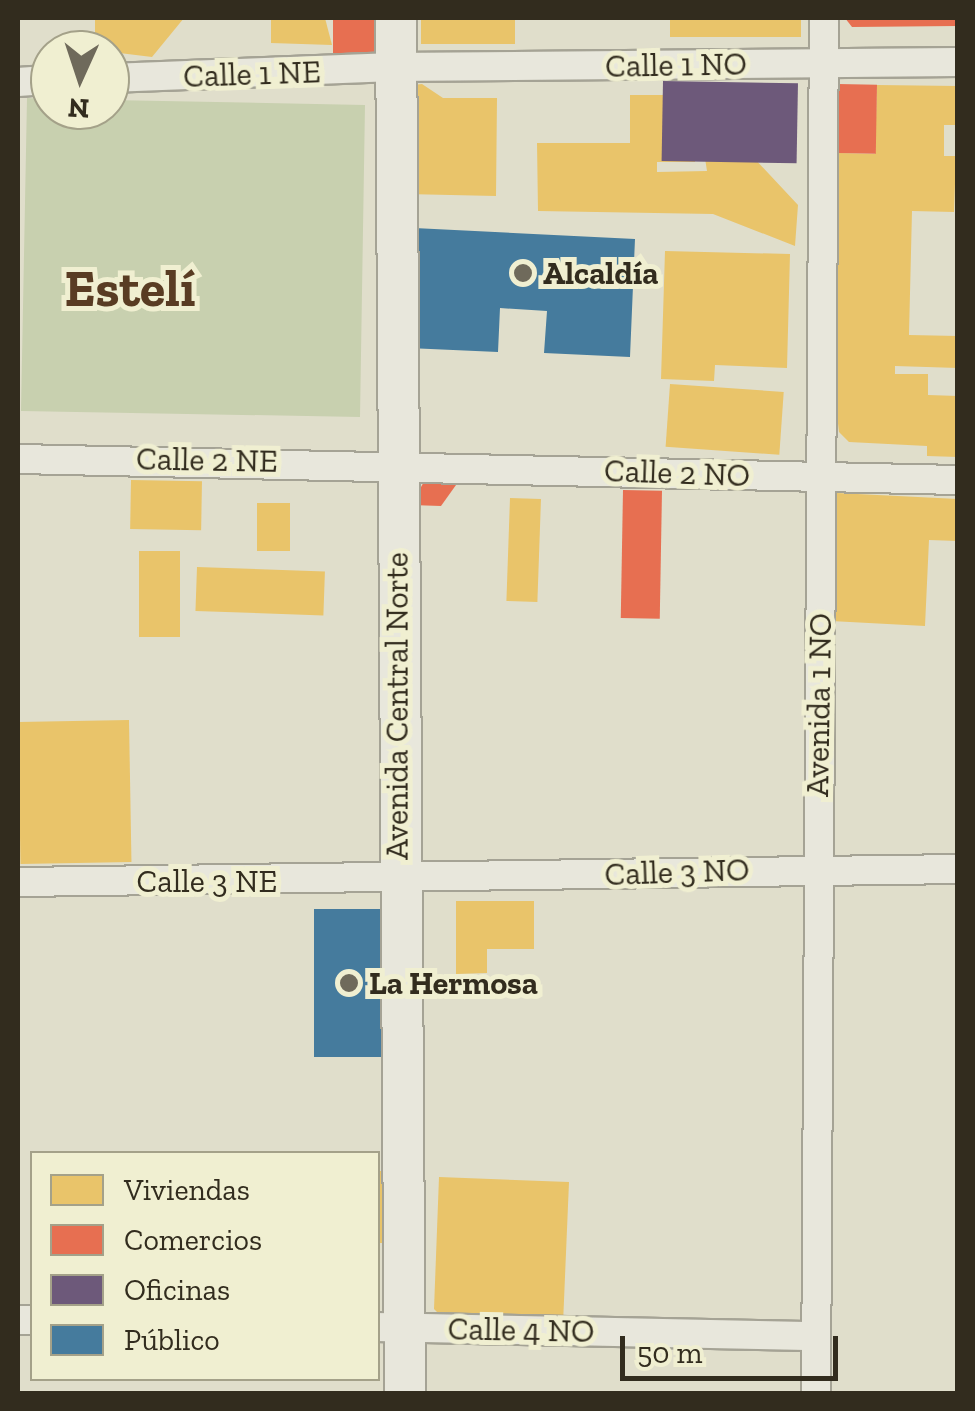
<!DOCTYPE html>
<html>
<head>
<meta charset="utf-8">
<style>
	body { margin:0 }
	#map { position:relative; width:975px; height:1411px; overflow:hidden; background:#e0decb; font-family:"Zilla Slab",serif }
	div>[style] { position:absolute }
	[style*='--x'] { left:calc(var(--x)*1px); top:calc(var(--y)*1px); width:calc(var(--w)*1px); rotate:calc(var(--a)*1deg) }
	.green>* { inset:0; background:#c8d0af }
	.homes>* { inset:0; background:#e9c46a; transform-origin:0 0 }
	.shops>* { inset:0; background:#e76f51; transform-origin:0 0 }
	.offices>* { inset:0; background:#6d597a; transform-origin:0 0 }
	.public>* { inset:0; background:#457b9d; transform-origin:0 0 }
	.roads { filter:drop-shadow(2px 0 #a5a395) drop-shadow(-2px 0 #a5a395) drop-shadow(0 2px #a5a395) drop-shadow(0 -2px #a5a395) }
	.street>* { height:28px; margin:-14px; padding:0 14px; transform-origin:14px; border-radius:14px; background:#e8e7dc }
	.secondary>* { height:40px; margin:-20px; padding:0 20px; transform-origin:20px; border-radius:20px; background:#e8e7dc }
	.dots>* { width:28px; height:28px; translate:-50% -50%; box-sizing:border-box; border:5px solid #f0efd1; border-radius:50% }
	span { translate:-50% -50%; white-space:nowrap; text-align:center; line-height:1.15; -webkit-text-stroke:10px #f0efd1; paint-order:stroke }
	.street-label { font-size:32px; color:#322c1e }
	.poi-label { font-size:32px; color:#322c1e; font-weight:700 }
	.left { translate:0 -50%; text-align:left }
	.town-label { font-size:52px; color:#593c23; font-weight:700 }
	.frame { position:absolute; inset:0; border:20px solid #322c1e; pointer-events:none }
	.legend { position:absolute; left:30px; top:1151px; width:350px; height:230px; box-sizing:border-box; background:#f0efd1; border:2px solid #a4a189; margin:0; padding:12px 18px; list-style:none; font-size:30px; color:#322c1e }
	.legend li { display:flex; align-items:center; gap:20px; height:50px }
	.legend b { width:50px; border:2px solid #a4a189 }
	.north { position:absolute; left:30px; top:30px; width:100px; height:100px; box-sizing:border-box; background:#f0efd1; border:2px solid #a4a189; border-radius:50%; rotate:183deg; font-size:28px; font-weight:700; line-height:40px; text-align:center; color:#322c1e }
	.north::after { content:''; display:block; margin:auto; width:35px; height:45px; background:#6f6a5b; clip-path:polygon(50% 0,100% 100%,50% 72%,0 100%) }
	.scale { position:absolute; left:620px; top:1336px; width:218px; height:45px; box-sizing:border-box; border:5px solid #322c1e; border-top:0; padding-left:12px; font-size:30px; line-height:35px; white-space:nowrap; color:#322c1e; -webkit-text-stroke:8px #f0efd1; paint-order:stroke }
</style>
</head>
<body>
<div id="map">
	<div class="green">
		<div style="clip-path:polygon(27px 98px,50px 99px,50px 110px,110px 110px,110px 100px,365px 105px,360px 417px,21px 411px)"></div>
	</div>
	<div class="homes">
		<div style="clip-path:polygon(95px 18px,184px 18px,152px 57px,95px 50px)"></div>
		<div style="clip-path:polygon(271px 18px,325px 18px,332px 45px,271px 43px)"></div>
		<div style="left:421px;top:18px;width:94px;height:26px"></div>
		<div style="left:670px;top:18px;width:131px;height:19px"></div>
		<div style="clip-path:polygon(422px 84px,443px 98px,497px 98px,496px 196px,405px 194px,404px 86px)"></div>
		<div style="clip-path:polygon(877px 85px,958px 86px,958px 125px,944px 125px,944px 156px,956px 156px,954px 212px,912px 211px,909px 335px,958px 336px,958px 368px,895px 366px,895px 374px,928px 374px,928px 395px,958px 396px,958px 457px,927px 456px,927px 446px,849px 442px,839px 432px,832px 372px,839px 153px,875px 154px)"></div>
		<div style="clip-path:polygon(630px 95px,695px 95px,695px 162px,657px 162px,657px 172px,707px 171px,695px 95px,798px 205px,795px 246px,713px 214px,538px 211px,537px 143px,630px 143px)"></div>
		<div style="clip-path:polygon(665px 251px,790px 254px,787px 368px,715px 365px,714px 381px,661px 379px)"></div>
		<div style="left:670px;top:384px;width:114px;height:63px;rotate:4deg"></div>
		<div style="left:131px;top:480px;width:71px;height:49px;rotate:1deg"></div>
		<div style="clip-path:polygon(837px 493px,958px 499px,958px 541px,929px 540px,925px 626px,831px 621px)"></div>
		<div style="left:510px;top:498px;width:31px;height:103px;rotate:2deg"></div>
		<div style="left:257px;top:503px;width:33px;height:48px"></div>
		<div style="left:139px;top:551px;width:41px;height:86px"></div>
		<div style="left:197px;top:567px;width:128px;height:44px;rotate:2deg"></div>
		<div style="left:129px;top:720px;width:142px;height:111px;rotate:89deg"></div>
		<div style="clip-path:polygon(456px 901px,534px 901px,534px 949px,487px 949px,487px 973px,456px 974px)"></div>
		<div style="left:378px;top:1171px;width:23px;height:72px"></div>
		<div style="clip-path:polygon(439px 1177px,569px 1182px,563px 1324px,444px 1319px,434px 1309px)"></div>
	</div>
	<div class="shops">
		<div style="left:333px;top:18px;width:68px;height:35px"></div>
		<div style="clip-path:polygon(845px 18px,957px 18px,957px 26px,852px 27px)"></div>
		<div style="left:838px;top:84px;width:39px;height:69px;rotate:1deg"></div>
		<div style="clip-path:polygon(426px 478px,461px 478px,441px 506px,411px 505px)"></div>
		<div style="left:623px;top:490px;width:39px;height:128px;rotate:1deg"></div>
	</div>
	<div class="offices">
		<div style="left:663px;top:81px;width:135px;height:80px;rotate:1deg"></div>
	</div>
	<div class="public">
		<div style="clip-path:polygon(414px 228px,635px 239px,630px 357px,544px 353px,547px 311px,500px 308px,498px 352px,408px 348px)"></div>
		<div style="left:314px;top:909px;width:70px;height:148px"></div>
	</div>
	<div class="roads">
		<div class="street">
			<div style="--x:110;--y:78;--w:284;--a:-2.2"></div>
			<div style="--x:394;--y:67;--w:564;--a:-0.51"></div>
			<div style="--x:18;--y:82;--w:32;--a:-4"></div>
			<div style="--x:18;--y:459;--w:940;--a:1.28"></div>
			<div style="--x:18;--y:882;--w:940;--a:-0.79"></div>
			<div style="--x:18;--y:1320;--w:14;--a:0"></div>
			<div style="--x:378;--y:1327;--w:438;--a:1.2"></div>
			<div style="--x:816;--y:1394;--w:1376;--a:-89.67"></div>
		</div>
		<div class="secondary">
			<div style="--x:396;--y:18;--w:1376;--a:89.63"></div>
		</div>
	</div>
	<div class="dots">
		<div style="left:523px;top:273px;background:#6f6a5b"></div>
		<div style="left:349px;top:983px;background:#6f6a5b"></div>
	</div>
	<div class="street-label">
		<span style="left:676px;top:65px;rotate:-1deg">Calle 1 NO</span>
		<span style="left:252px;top:74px;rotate:-2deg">Calle 1 NE</span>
		<span style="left:207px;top:460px;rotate:1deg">Calle 2 NE</span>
		<span style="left:677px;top:473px;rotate:2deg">Calle 2 NO</span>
		<span style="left:819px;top:705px;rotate:-89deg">Avenida 1 NO</span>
		<span style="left:397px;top:706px;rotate:-90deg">Avenida Central Norte</span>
		<span style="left:677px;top:872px;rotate:-2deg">Calle 3 NO</span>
		<span style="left:207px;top:881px">Calle 3 NE</span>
		<span style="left:521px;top:1330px;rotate:1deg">Calle 4 NO</span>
	</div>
	<div class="poi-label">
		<span class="left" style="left:543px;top:273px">Alcaldía</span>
		<span class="left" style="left:369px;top:983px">La Hermosa</span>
	</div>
	<div class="town-label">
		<span style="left:130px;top:289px">Estelí</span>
	</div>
	<div class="frame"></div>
	<ul class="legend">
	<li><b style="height:28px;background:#e9c46a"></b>Viviendas</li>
	<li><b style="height:28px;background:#e76f51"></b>Comercios</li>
	<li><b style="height:28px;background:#6d597a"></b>Oficinas</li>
	<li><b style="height:28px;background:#457b9d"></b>Público</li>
	</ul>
	<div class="north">N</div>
	<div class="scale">50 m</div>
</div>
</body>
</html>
